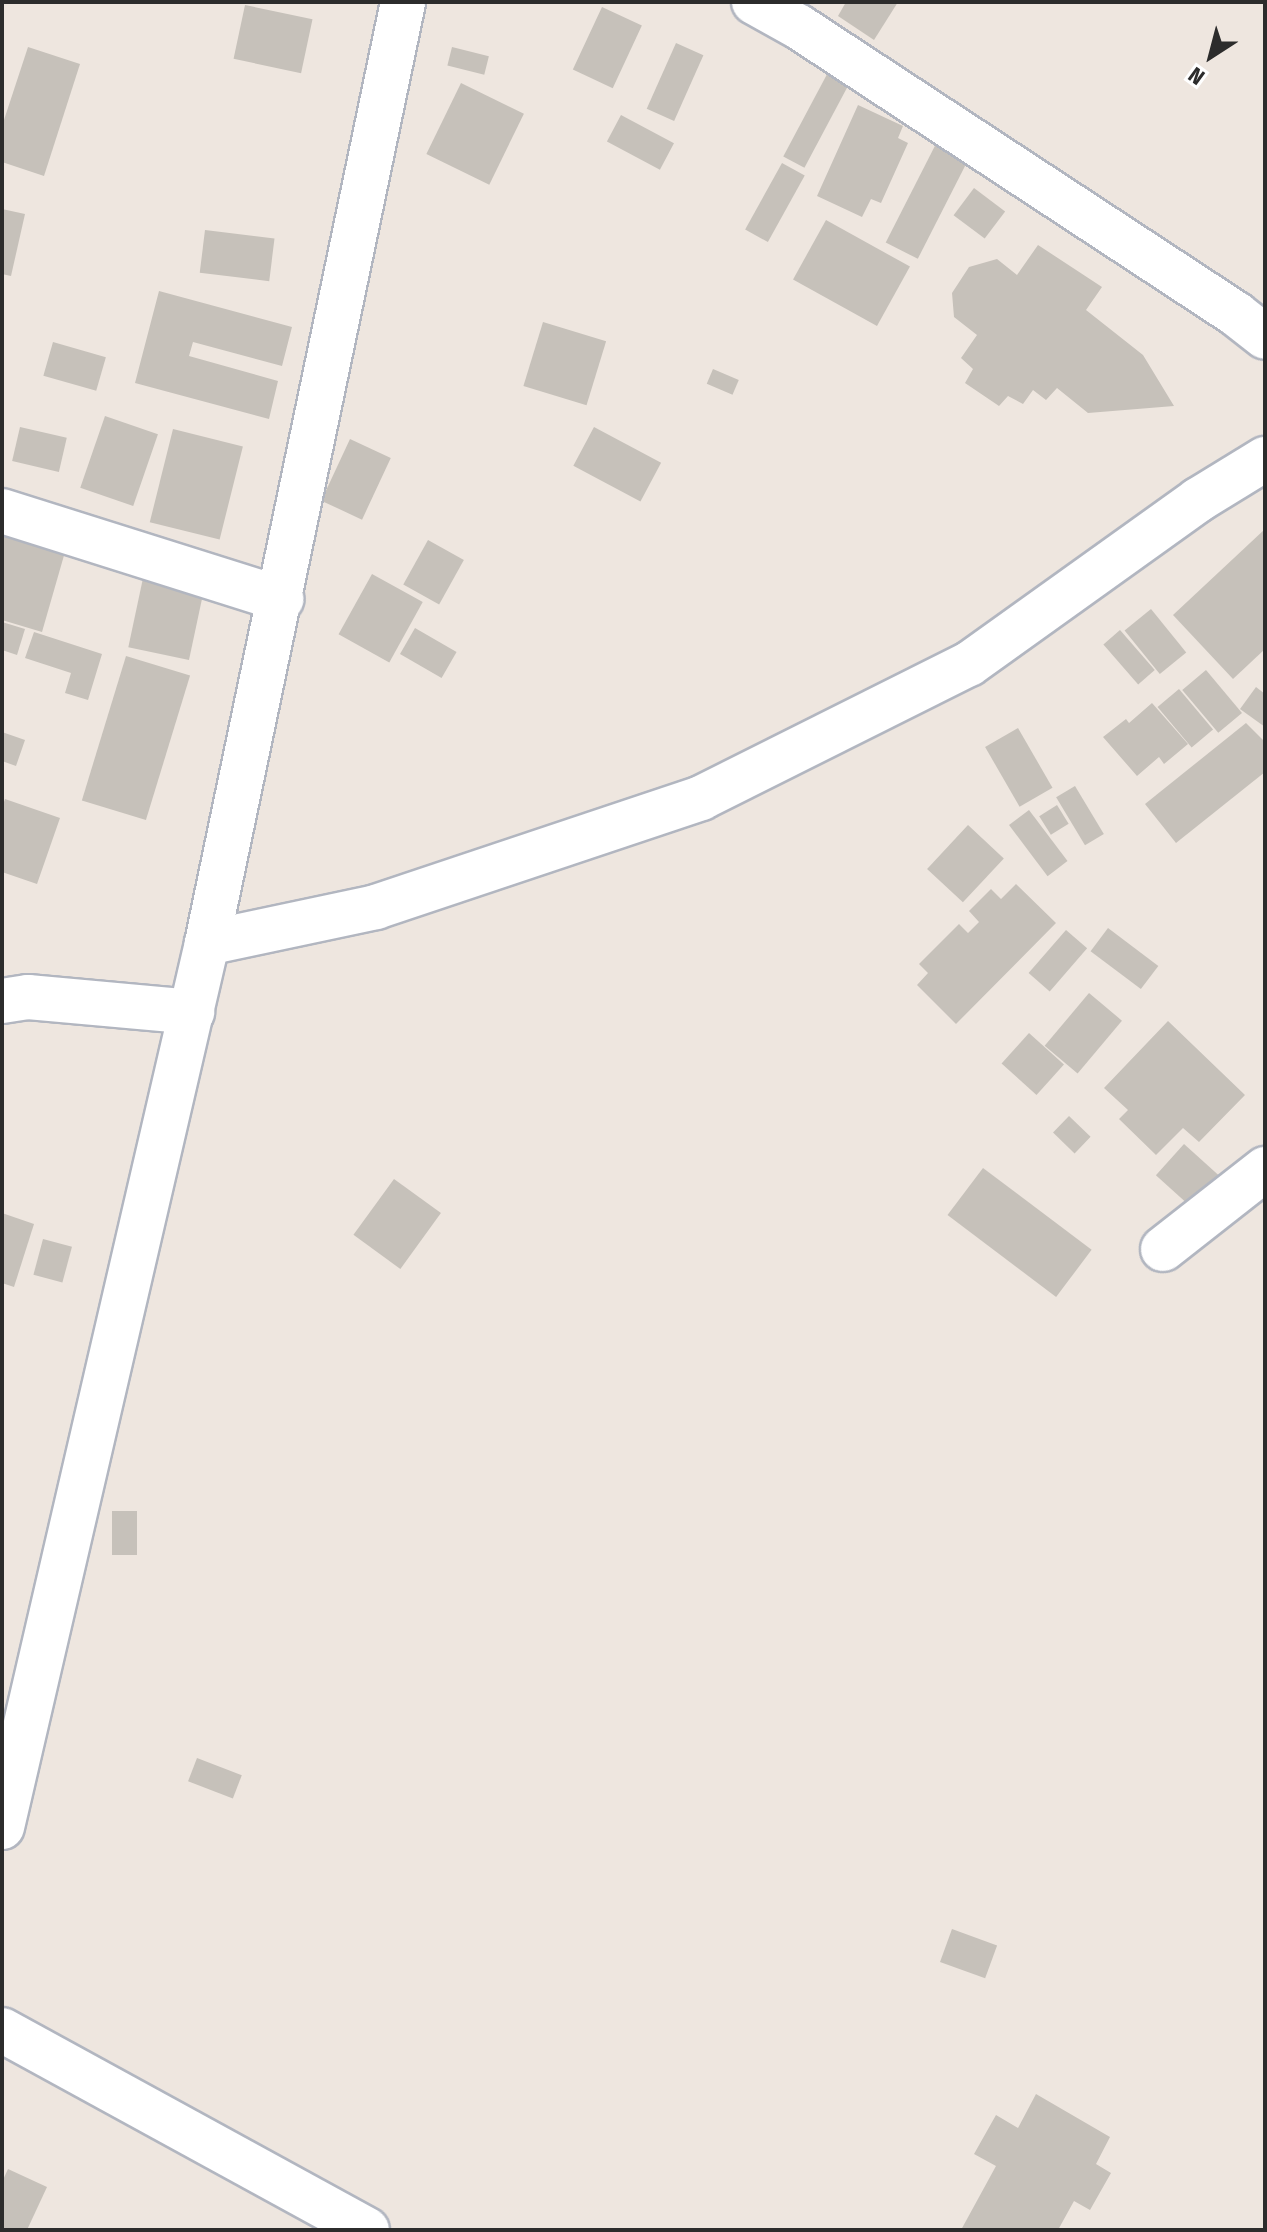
<!DOCTYPE html>
<html>
<head>
<meta charset="utf-8">
<style>
	body { margin:0 }
	#map { position:relative; width:1267px; height:2232px; overflow:hidden; background:#eee6df; font-family:"Fira Sans Condensed",sans-serif }
	div>[style] { position:absolute }
	[style*='--x'] { left:calc(var(--x)*1px); top:calc(var(--y)*1px); width:calc(var(--w)*1px); rotate:calc(var(--a)*1deg) }
	.building>* { inset:0; background:#c6c1ba; transform-origin:0 0 }
	.roads { filter:drop-shadow(2px 0 #b2b6c0) drop-shadow(-2px 0 #b2b6c0) drop-shadow(0 2px #b2b6c0) drop-shadow(0 -2px #b2b6c0) }
	.street>* { height:44px; margin:-22px; padding:0 22px; transform-origin:22px; border-radius:22px; background:#fff }
	.secondary>* { height:44px; margin:-22px; padding:0 22px; transform-origin:22px; border-radius:22px; background:#fff }
	span { translate:-50% -50%; white-space:nowrap; text-align:center; line-height:1.15; -webkit-text-stroke:8px #fff; paint-order:stroke }
	.frame { position:absolute; inset:0; border:4px solid #2c2c2c; pointer-events:none }
	.north { position:absolute; left:1171px; top:16px; width:80px; height:80px; -webkit-text-stroke:6px #fff; paint-order:stroke; rotate:216deg; font-size:22px; font-weight:700; line-height:32px; text-align:center; color:#2c2c2c }
	.north::after { content:''; display:block; margin:auto; width:28px; height:36px; background:#2c2c2c; clip-path:polygon(50% 0,100% 100%,50% 72%,0 100%) }
</style>
</head>
<body>
<div id="map">
	<div class="building">
		<div style="clip-path:polygon(846px 2px,898px 2px,874px 40px,838px 16px)"></div>
		<div style="left:245px;top:5px;width:69px;height:55px;rotate:12deg"></div>
		<div style="left:602px;top:7px;width:44px;height:69px;rotate:25deg"></div>
		<div style="left:676px;top:43px;width:30px;height:72px;rotate:24deg"></div>
		<div style="clip-path:polygon(28px 47px,80px 64px,44px 176px,2px 162px,2px 126px)"></div>
		<div style="left:452px;top:47px;width:38px;height:19px;rotate:14deg"></div>
		<div style="left:833px;top:63px;width:24px;height:106px;rotate:28deg"></div>
		<div style="left:461px;top:83px;width:70px;height:79px;rotate:26deg"></div>
		<div style="clip-path:polygon(858px 105px,903px 126px,898px 138px,908px 143px,881px 203px,871px 199px,862px 217px,817px 196px)"></div>
		<div style="left:621px;top:115px;width:60px;height:30px;rotate:28deg"></div>
		<div style="left:942px;top:132px;width:36px;height:124px;rotate:27deg"></div>
		<div style="left:782px;top:163px;width:26px;height:76px;rotate:29deg"></div>
		<div style="left:974px;top:188px;width:39px;height:34px;rotate:37deg"></div>
		<div style="clip-path:polygon(2px 209px,25px 214px,11px 276px,2px 274px)"></div>
		<div style="left:826px;top:220px;width:96px;height:68px;rotate:29deg"></div>
		<div style="left:205px;top:230px;width:70px;height:43px;rotate:7deg"></div>
		<div style="clip-path:polygon(1038px 245px,1102px 287px,1086px 310px,1143px 355px,1174px 406px,1088px 413px,1057px 388px,1046px 400px,1033px 390px,1023px 404px,1008px 396px,999px 406px,965px 383px,973px 369px,961px 358px,977px 335px,954px 317px,952px 293px,969px 267px,997px 259px,1017px 275px)"></div>
		<div style="clip-path:polygon(159px 291px,292px 327px,282px 366px,193px 342px,189px 356px,278px 381px,269px 419px,135px 383px)"></div>
		<div style="left:543px;top:322px;width:66px;height:67px;rotate:17deg"></div>
		<div style="left:53px;top:342px;width:55px;height:35px;rotate:16deg"></div>
		<div style="left:713px;top:369px;width:28px;height:16px;rotate:23deg"></div>
		<div style="left:105px;top:416px;width:56px;height:76px;rotate:19deg"></div>
		<div style="left:20px;top:427px;width:48px;height:35px;rotate:13deg"></div>
		<div style="left:594px;top:427px;width:76px;height:44px;rotate:28deg"></div>
		<div style="left:173px;top:429px;width:72px;height:96px;rotate:14deg"></div>
		<div style="left:350px;top:439px;width:45px;height:68px;rotate:25deg"></div>
		<div style="clip-path:polygon(6px 527px,67px 545px,42px 632px,2px 620px,2px 539px)"></div>
		<div style="clip-path:polygon(1265px 529px,1265px 649px,1233px 679px,1173px 615px)"></div>
		<div style="left:428px;top:540px;width:41px;height:51px;rotate:29deg"></div>
		<div style="left:146px;top:564px;width:62px;height:85px;rotate:12deg"></div>
		<div style="left:372px;top:574px;width:58px;height:69px;rotate:29deg"></div>
		<div style="left:1151px;top:609px;width:56px;height:34px;rotate:51deg"></div>
		<div style="clip-path:polygon(2px 622px,25px 629px,17px 655px,2px 650px)"></div>
		<div style="left:415px;top:628px;width:48px;height:30px;rotate:30deg"></div>
		<div style="left:1120px;top:630px;width:53px;height:22px;rotate:49deg"></div>
		<div style="clip-path:polygon(34px 632px,102px 654px,88px 700px,65px 693px,71px 673px,25px 658px)"></div>
		<div style="left:126px;top:656px;width:67px;height:151px;rotate:17deg"></div>
		<div style="left:1206px;top:670px;width:56px;height:31px;rotate:50deg"></div>
		<div style="clip-path:polygon(1256px 687px,1265px 694px,1265px 727px,1240px 709px)"></div>
		<div style="left:1179px;top:689px;width:53px;height:28px;rotate:50deg"></div>
		<div style="clip-path:polygon(1152px 703px,1188px 744px,1164px 764px,1159px 757px,1137px 776px,1103px 737px,1126px 719px,1129px 723px)"></div>
		<div style="clip-path:polygon(1246px 723px,1265px 742px,1265px 772px,1176px 843px,1145px 804px)"></div>
		<div style="left:1018px;top:728px;width:69px;height:38px;rotate:60deg"></div>
		<div style="clip-path:polygon(2px 732px,25px 740px,16px 766px,2px 761px)"></div>
		<div style="left:1075px;top:786px;width:56px;height:22px;rotate:59deg"></div>
		<div style="clip-path:polygon(5px 799px,60px 818px,37px 884px,2px 872px,2px 808px)"></div>
		<div style="left:1057px;top:805px;width:22px;height:21px;rotate:58deg"></div>
		<div style="left:1029px;top:810px;width:64px;height:25px;rotate:53deg"></div>
		<div style="left:968px;top:825px;width:49px;height:60px;rotate:43deg"></div>
		<div style="clip-path:polygon(1016px 884px,1056px 923px,956px 1024px,917px 985px,928px 973px,919px 964px,959px 924px,968px 933px,979px 922px,969px 911px,991px 889px,1001px 899px)"></div>
		<div style="left:1108px;top:928px;width:63px;height:29px;rotate:37deg"></div>
		<div style="left:1066px;top:930px;width:28px;height:57px;rotate:41deg"></div>
		<div style="left:1089px;top:993px;width:43px;height:69px;rotate:40deg"></div>
		<div style="clip-path:polygon(1168px 1021px,1245px 1095px,1199px 1142px,1183px 1128px,1156px 1155px,1119px 1119px,1128px 1110px,1104px 1088px)"></div>
		<div style="left:1029px;top:1033px;width:47px;height:41px;rotate:42deg"></div>
		<div style="left:1069px;top:1116px;width:30px;height:23px;rotate:44deg"></div>
		<div style="left:1184px;top:1144px;width:47px;height:42px;rotate:42deg"></div>
		<div style="left:983px;top:1168px;width:136px;height:59px;rotate:37deg"></div>
		<div style="left:394px;top:1179px;width:58px;height:69px;rotate:36deg"></div>
		<div style="clip-path:polygon(2px 1213px,34px 1224px,14px 1287px,2px 1283px)"></div>
		<div style="left:43px;top:1239px;width:30px;height:37px;rotate:15deg"></div>
		<div style="left:112px;top:1511px;width:25px;height:44px"></div>
		<div style="left:197px;top:1758px;width:48px;height:25px;rotate:21deg"></div>
		<div style="left:952px;top:1929px;width:48px;height:35px;rotate:20deg"></div>
		<div style="clip-path:polygon(1036px 2094px,1110px 2137px,1096px 2164px,1111px 2173px,1090px 2210px,1074px 2201px,1058px 2230px,961px 2230px,996px 2166px,974px 2154px,996px 2115px,1018px 2128px)"></div>
		<div style="clip-path:polygon(8px 2169px,47px 2187px,27px 2230px,2px 2230px,2px 2182px)"></div>
	</div>
	<div class="roads">
		<div class="street">
			<div style="--x:754;--y:2;--w:51;--a:29.1"></div>
			<div style="--x:799;--y:27;--w:523;--a:33.29"></div>
			<div style="--x:1236;--y:314;--w:37;--a:38"></div>
			<div style="--x:2;--y:511;--w:293;--a:17.5"></div>
			<div style="--x:207;--y:943;--w:173;--a:-12"></div>
			<div style="--x:376;--y:907;--w:343;--a:-18.5"></div>
			<div style="--x:701;--y:798;--w:300;--a:-26.6"></div>
			<div style="--x:969;--y:664;--w:282;--a:-35.6"></div>
			<div style="--x:1198;--y:500;--w:79;--a:-31.5"></div>
			<div style="--x:2;--y:1001;--w:26;--a:-9"></div>
			<div style="--x:28;--y:997;--w:165;--a:5.2"></div>
			<div style="--x:1163;--y:1249;--w:130;--a:-38.1"></div>
			<div style="--x:2;--y:2030;--w:416;--a:28.7"></div>
		</div>
		<div class="secondary">
			<div style="--x:2;--y:1827;--w:907;--a:-76.94"></div>
			<div style="--x:207;--y:943;--w:961;--a:-78.23"></div>
		</div>
	</div>
	<div class="frame"></div>
	<div class="north">N</div>
</div>
</body>
</html>
